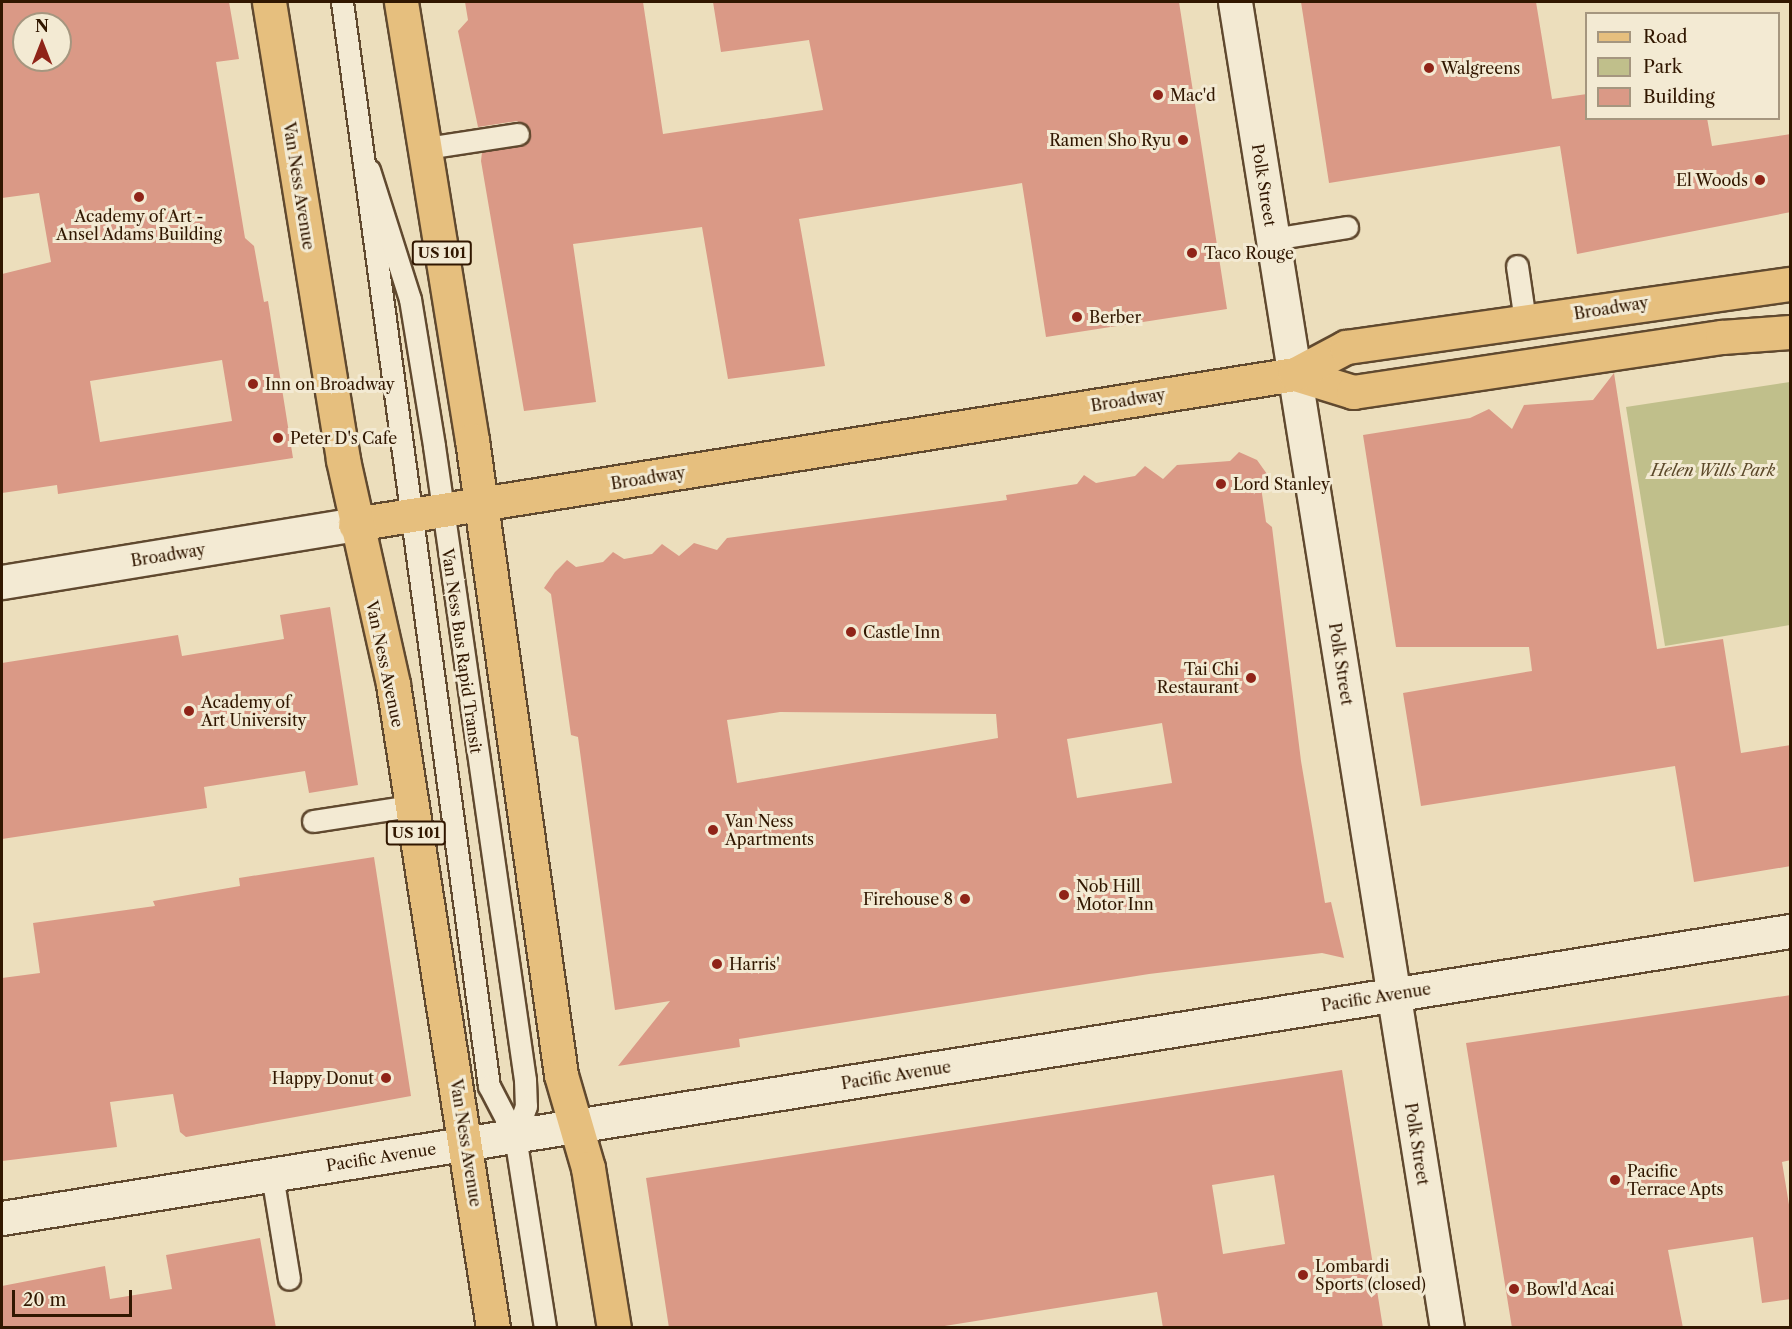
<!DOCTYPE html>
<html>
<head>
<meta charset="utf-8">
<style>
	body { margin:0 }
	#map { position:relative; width:1792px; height:1329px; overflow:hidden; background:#ecdebc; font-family:"Libre Caslon Text",serif }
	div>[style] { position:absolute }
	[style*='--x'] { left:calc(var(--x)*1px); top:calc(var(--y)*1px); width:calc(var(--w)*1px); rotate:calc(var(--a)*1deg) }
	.green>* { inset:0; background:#c0bf8b }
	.building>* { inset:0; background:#da9986 }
	.roads { filter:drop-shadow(2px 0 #60492f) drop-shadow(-2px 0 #60492f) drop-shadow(0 2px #60492f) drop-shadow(0 -2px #60492f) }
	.service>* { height:21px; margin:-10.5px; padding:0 10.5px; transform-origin:10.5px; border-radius:10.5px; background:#f3ead3 }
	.minor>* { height:33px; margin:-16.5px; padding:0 16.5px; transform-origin:16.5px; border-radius:16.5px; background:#f3ead3 }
	.tertiary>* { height:33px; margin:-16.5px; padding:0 16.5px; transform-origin:16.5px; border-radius:16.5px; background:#f3ead3 }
	.primary>* { height:33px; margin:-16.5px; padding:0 16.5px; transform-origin:16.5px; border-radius:16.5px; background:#e6bf7e }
	.trunk>* { height:33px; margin:-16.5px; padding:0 16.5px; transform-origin:16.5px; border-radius:16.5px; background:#e6bf7e }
	.dots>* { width:16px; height:16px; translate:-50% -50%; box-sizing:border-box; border:3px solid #f3ead3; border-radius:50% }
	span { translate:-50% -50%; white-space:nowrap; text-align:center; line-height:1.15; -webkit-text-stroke:6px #f3ead3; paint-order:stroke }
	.shield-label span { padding:2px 4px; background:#f3ead3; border:2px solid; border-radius:4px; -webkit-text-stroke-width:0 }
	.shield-label { font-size:15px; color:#311700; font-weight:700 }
	.poi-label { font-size:16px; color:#311700 }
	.left { translate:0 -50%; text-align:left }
	.right { translate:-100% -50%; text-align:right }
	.street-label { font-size:16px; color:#311700 }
	.park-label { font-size:16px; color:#5c492a; font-style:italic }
	.frame { position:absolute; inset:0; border:3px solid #311700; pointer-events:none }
	.legend { position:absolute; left:1585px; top:12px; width:195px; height:108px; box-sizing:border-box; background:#f3ead3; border:2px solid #a5967f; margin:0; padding:8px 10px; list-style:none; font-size:18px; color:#311700 }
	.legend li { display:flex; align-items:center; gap:12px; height:30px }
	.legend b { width:30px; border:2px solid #a5967f }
	.north { position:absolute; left:12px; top:12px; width:60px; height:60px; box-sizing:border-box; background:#f3ead3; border:2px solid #a5967f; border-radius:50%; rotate:0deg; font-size:16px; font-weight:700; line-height:24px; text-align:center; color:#311700 }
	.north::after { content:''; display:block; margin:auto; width:21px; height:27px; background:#8f2418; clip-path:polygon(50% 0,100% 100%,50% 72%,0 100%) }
	.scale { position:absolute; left:12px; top:1290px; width:120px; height:27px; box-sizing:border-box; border:3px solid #311700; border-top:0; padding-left:8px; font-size:18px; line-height:21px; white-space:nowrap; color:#311700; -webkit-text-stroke:4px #f3ead3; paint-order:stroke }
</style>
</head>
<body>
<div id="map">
	<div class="green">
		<div style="clip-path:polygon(1790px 382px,1790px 625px,1665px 646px,1626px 407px)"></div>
	</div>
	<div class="building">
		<div style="clip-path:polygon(evenodd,2px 2px,229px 2px,239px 59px,216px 62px,245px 238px,254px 246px,264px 302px,268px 301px,293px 458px,58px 494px,57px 485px,2px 493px,2px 274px,51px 262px,39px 193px,2px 198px,2px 2px,24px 24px,60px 24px,60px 60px,24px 60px,24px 24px,2px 2px,222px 360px,232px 421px,100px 442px,90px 381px,222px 360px)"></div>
		<div style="clip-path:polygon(465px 2px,643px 2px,663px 134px,823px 110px,809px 40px,721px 52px,713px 2px,1179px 2px,1227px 309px,1046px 337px,1022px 183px,799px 219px,825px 366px,728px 379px,702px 227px,573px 244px,596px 402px,524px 411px,481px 161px,482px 152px,525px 144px,530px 132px,517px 121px,478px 127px,458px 31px,468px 20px)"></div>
		<div style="clip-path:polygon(1301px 2px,1536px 2px,1552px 99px,1587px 94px,1587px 118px,1707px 118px,1712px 146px,1791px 134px,1791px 212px,1577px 254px,1560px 146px,1329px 183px)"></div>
		<div style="clip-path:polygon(1614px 373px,1657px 649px,1723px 639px,1741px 753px,1791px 745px,1791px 866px,1694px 882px,1675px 766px,1421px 806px,1403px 693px,1532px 671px,1529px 647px,1396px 647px,1363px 435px,1470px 418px,1489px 409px,1512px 429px,1524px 405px,1593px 400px)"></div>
		<div style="clip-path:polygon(evenodd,1239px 452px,1257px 460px,1267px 474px,1261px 487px,1266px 522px,1272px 527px,1301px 761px,1325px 903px,1331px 902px,1344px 958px,1322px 953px,1149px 974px,739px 1039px,740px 1047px,618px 1066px,670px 1001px,615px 1010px,578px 737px,571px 735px,551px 594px,544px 588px,555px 572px,567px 560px,576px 567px,603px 562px,613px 552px,624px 559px,652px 554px,662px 544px,679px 556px,694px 543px,717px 550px,727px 538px,1007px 500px,1006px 495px,1077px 484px,1084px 475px,1096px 483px,1135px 476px,1145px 466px,1163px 479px,1177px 465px,1230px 461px,1239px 452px,780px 712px,996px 714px,998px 738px,737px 783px,727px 720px,780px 712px,1239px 452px,1162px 723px,1172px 783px,1077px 798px,1067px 739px,1162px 723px)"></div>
		<div style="clip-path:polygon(330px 607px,358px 785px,309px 793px,305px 771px,204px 787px,207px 808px,2px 839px,2px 663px,178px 635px,182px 656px,284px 639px,280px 615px)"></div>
		<div style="clip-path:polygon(374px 857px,411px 1096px,186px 1137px,180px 1132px,173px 1094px,110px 1102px,117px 1147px,2px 1161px,2px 978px,40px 973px,33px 923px,155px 906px,153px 901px,240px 886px,239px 878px)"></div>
		<div style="clip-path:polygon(1791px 995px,1791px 1160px,1782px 1162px,1791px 1217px,1791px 1299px,1762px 1303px,1753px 1237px,1668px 1250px,1683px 1328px,1512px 1328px,1466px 1043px)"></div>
		<div style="clip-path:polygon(evenodd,1342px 1070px,1383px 1328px,1163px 1328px,1157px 1292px,932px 1328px,669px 1328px,646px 1178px,1342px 1070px,1274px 1175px,1285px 1244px,1223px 1254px,1212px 1185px,1274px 1175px)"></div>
		<div style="clip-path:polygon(260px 1238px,276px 1328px,2px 1328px,2px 1286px,105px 1266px,110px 1299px,172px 1289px,166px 1255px)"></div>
	</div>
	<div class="roads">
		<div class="service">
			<div style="--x:342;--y:2;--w:1094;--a:82.28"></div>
			<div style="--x:489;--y:1086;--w:56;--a:62.5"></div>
			<div style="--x:426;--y:148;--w:93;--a:-8.7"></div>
			<div style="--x:369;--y:170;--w:135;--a:72.4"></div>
			<div style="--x:410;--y:299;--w:149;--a:80.7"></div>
			<div style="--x:434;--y:446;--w:640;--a:81.83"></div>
			<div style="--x:525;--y:1080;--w:26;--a:88"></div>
			<div style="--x:526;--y:1106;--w:32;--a:110"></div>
			<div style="--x:515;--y:1136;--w:194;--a:81.1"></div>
			<div style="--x:1273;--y:239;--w:75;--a:-9.2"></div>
			<div style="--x:1517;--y:266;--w:56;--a:81.7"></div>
			<div style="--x:313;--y:821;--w:99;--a:-8.7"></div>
			<div style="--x:272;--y:1175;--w:105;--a:80.7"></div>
		</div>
		<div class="minor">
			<div style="--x:2;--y:1218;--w:1811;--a:-9.12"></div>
		</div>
		<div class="tertiary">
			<div style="--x:1235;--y:2;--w:1343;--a:80.92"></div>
			<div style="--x:2;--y:582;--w:358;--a:-9.3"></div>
		</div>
		<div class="primary">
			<div style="--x:1295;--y:374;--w:61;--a:17.2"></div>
			<div style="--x:1353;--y:392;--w:373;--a:-8.5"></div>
			<div style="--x:1722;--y:337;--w:68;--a:-4.2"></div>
			<div style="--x:355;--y:524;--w:952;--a:-9.07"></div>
			<div style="--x:1295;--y:374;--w:58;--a:-27.9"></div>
			<div style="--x:1346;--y:347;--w:448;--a:-8.1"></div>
		</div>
		<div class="trunk">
			<div style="--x:269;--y:2;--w:464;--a:80.8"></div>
			<div style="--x:343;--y:460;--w:230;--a:77.4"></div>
			<div style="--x:393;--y:684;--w:652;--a:81.17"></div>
			<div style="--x:401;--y:2;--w:444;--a:80.8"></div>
			<div style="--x:472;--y:440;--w:641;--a:82.02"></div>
			<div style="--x:561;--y:1075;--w:97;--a:73.8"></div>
			<div style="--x:588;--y:1168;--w:162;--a:80.8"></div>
		</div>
	</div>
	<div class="dots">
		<div style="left:1429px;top:68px;background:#8f2418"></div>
		<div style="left:1158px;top:95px;background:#8f2418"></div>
		<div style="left:1183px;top:140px;background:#8f2418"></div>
		<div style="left:1760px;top:180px;background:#8f2418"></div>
		<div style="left:139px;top:197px;background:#8f2418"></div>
		<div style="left:1192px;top:253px;background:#8f2418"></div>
		<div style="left:1077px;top:317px;background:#8f2418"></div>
		<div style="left:253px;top:384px;background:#8f2418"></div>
		<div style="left:278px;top:438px;background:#8f2418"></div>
		<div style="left:1221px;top:484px;background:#8f2418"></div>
		<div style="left:851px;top:632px;background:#8f2418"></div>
		<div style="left:1251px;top:678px;background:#8f2418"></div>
		<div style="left:189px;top:711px;background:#8f2418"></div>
		<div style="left:713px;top:830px;background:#8f2418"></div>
		<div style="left:1064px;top:895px;background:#8f2418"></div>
		<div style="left:965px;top:899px;background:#8f2418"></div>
		<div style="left:717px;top:964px;background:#8f2418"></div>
		<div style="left:386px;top:1078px;background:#8f2418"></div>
		<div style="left:1615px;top:1180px;background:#8f2418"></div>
		<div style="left:1303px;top:1275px;background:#8f2418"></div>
		<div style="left:1514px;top:1289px;background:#8f2418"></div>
	</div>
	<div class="shield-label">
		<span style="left:442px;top:253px">US 101</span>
		<span style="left:416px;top:833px">US 101</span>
	</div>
	<div class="poi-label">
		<span class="left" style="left:1441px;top:68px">Walgreens</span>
		<span class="left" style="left:1170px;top:95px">Mac'd</span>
		<span class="right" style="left:1171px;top:140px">Ramen Sho Ryu</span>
		<span class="right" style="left:1748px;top:180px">El Woods</span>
		<span style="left:139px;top:225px">Academy of Art -<br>Ansel Adams Building</span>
		<span class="left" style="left:1204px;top:253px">Taco Rouge</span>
		<span class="left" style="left:1089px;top:317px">Berber</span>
		<span class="left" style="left:265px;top:384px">Inn on Broadway</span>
		<span class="left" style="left:290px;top:438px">Peter D's Cafe</span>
		<span class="left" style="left:1233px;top:484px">Lord Stanley</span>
		<span class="left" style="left:863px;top:632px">Castle Inn</span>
		<span class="right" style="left:1239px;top:678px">Tai Chi<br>Restaurant</span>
		<span class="left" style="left:201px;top:711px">Academy of<br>Art University</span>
		<span class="left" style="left:725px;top:830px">Van Ness<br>Apartments</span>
		<span class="left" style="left:1076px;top:895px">Nob Hill<br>Motor Inn</span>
		<span class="right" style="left:953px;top:899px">Firehouse 8</span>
		<span class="left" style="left:729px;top:964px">Harris'</span>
		<span class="right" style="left:374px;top:1078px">Happy Donut</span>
		<span class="left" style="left:1627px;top:1180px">Pacific<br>Terrace Apts</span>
		<span class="left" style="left:1315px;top:1275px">Lombardi<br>Sports (closed)</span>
		<span class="left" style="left:1526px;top:1289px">Bowl'd Acai</span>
	</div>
	<div class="street-label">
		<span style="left:1264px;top:185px;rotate:81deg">Polk Street</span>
		<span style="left:299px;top:186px;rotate:81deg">Van Ness Avenue</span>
		<span style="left:1611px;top:308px;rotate:-9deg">Broadway</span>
		<span style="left:1128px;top:400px;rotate:-9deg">Broadway</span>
		<span style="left:648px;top:478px;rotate:-9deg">Broadway</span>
		<span style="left:168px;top:555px;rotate:-9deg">Broadway</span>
		<span style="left:462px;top:651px;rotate:82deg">Van Ness Bus Rapid Transit</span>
		<span style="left:385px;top:664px;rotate:78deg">Van Ness Avenue</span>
		<span style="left:1341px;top:664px;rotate:81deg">Polk Street</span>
		<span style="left:1376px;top:997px;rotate:-9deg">Pacific Avenue</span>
		<span style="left:896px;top:1075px;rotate:-9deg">Pacific Avenue</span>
		<span style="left:466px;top:1143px;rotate:81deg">Van Ness Avenue</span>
		<span style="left:1417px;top:1144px;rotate:81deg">Polk Street</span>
		<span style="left:381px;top:1157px;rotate:-9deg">Pacific Avenue</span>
	</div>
	<div class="park-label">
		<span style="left:1713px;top:470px">Helen Wills Park</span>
	</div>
	<div class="frame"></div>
	<ul class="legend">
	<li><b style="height:8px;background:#e6bf7e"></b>Road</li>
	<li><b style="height:16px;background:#c0bf8b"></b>Park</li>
	<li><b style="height:16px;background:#da9986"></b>Building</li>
	</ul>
	<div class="north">N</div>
	<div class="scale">20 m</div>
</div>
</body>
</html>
